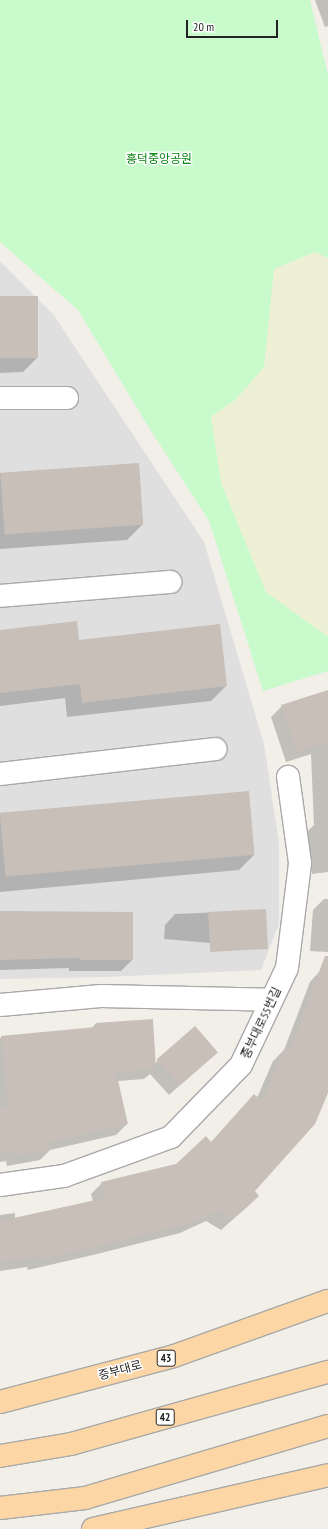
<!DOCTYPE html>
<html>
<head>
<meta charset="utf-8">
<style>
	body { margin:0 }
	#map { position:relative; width:328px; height:1529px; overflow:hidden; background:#f2efe9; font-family:"PT Sans Narrow","Noto Sans KR",sans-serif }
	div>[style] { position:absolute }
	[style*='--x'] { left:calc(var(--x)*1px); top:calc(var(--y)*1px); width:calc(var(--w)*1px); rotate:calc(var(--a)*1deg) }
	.residential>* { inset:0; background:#e0dfdf }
	.farmland>* { inset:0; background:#eef0d5 }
	.park>* { inset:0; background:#c8facc }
	.shadow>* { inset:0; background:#0003 }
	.building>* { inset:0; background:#c7bfb8; transform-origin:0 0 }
	.roads { filter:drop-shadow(1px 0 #a9a9a9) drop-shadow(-1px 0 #a9a9a9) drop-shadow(0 1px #a9a9a9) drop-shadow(0 -1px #a9a9a9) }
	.minor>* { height:22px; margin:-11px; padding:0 11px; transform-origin:11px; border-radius:11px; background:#fff }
	.major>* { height:22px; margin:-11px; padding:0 11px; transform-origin:11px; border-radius:11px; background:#fcd6a4 }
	span { translate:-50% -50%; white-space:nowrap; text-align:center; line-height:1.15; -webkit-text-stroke:3px #fff; paint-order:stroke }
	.shield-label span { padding:1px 3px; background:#fff; border:1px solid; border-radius:3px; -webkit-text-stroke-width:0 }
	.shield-label { font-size:11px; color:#222; font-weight:700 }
	.park-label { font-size:12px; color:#0c8416 }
	.street-label { font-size:12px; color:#222 }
	.scale { position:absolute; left:186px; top:20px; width:92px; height:18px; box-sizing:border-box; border:2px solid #222; border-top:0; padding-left:5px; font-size:12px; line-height:14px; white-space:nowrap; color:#222; -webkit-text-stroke:3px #fff; paint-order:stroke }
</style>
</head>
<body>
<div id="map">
	<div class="residential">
		<div style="clip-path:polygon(0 261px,53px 314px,204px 542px,264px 744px,279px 843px,279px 924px,261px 970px,105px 977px,0 979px)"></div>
	</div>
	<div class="farmland">
		<div style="clip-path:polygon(316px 252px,328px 258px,328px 637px,266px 592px,221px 483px,211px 417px,236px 399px,264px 367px,274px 269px)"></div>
	</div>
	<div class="park">
		<div style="clip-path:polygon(0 0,310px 0,328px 75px,328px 258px,315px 252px,274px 269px,264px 367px,236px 399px,211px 417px,221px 483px,266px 592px,328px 637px,328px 671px,263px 691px,209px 521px,146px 423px,78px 310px,0 242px)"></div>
	</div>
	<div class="shadow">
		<div style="clip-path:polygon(315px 0,328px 0,328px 26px,325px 27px)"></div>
		<div style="clip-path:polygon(0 297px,38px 357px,23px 372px,0 373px)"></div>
		<div style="clip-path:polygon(0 473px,142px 525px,127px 540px,0 549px)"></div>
		<div style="clip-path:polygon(0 631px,78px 641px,226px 686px,211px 701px,67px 717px,65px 698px,0 706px)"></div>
		<div style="clip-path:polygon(328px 691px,328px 872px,312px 874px,306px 833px,314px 825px,311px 754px,286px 762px,271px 717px,282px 706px)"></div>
		<div style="clip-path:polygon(0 815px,254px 855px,239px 870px,0 892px)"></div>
		<div style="clip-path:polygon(324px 899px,328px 899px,328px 952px,310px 951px,313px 910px)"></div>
		<div style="clip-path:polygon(265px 910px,256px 947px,164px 939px,165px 925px,175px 914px)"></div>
		<div style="clip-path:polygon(0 912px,132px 913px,132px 960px,121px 971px,69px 971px,69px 968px,0 970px)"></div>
		<div style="clip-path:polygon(320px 971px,328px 974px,328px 1090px,254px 1191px,258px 1196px,247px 1207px,221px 1230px,206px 1221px,180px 1233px,93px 1255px,28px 1270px,27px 1267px,0 1271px,0 1215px,15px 1213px,15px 1219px,93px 1201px,91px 1194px,102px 1183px,176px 1164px,211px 1143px,257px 1098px,273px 1061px,284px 1050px,310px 982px)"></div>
		<div style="clip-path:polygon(96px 1023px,155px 1064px,158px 1060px,206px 1062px,169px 1095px,150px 1074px,144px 1079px,118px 1081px,127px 1124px,116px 1135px,50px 1150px,40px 1160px,7px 1166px,6px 1161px,0 1162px,0 1038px,91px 1029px)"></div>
	</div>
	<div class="building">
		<div style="left:0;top:296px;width:38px;height:62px"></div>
		<div style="left:139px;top:463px;width:62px;height:139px;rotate:86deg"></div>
		<div style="clip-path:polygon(77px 621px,79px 640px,220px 624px,227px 686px,82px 703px,80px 684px,0 693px,0 630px)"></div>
		<div style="clip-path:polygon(328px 690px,328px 742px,296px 752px,281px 705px)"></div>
		<div style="left:249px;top:791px;width:64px;height:250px;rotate:85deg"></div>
		<div style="left:266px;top:909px;width:40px;height:58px;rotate:87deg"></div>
		<div style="clip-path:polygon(0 911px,133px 912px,133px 960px,80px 960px,80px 958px,0 960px)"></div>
		<div style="clip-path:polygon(325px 956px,328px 956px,328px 1093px,315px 1124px,255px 1191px,259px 1196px,232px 1220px,218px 1211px,192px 1223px,105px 1245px,39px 1260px,38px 1257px,0 1262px,0 1221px,105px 1198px,101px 1182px,176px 1164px,206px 1136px,211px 1142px,254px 1094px,262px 1101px,284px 1049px,290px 1051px)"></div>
		<div style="clip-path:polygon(153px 1019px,156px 1069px,116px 1072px,128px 1124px,48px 1143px,51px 1150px,18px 1156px,17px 1151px,0 1154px,0 1108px,8px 1106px,1px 1036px,96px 1027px,96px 1023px)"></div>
		<div style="left:195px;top:1026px;width:35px;height:51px;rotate:49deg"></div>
	</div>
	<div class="roads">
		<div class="minor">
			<div style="--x:0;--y:398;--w:67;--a:0"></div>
			<div style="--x:0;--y:596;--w:171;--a:-4.7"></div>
			<div style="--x:0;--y:774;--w:217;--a:-6.6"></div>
			<div style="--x:0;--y:1005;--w:101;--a:-5.1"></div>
			<div style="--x:101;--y:996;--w:170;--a:1.3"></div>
			<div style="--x:0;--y:1185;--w:65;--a:-8"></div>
			<div style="--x:64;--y:1176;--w:114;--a:-20"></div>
			<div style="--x:171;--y:1137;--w:100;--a:-45.8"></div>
			<div style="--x:241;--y:1065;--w:107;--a:-64.6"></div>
			<div style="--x:287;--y:968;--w:106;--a:-82.9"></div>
			<div style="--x:300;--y:863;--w:87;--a:-97.9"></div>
		</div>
		<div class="major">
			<div style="--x:0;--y:1402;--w:180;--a:-14.8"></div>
			<div style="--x:174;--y:1356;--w:164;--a:-19.7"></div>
			<div style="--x:0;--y:1456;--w:72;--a:-9.6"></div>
			<div style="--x:71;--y:1444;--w:267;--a:-15.7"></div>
			<div style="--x:0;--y:1508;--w:86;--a:-6.7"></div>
			<div style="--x:85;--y:1498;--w:253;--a:-16.5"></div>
			<div style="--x:93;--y:1529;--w:241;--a:-12.9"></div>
		</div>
	</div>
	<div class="shield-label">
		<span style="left:166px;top:1358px">43</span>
		<span style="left:165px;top:1417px">42</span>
	</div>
	<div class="park-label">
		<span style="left:159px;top:159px">흥덕중앙공원</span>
	</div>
	<div class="street-label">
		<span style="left:261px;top:1023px;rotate:-65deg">중부대로55번길</span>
		<span style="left:120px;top:1370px;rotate:-15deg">중부대로</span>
	</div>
	<div class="scale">20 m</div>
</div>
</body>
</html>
